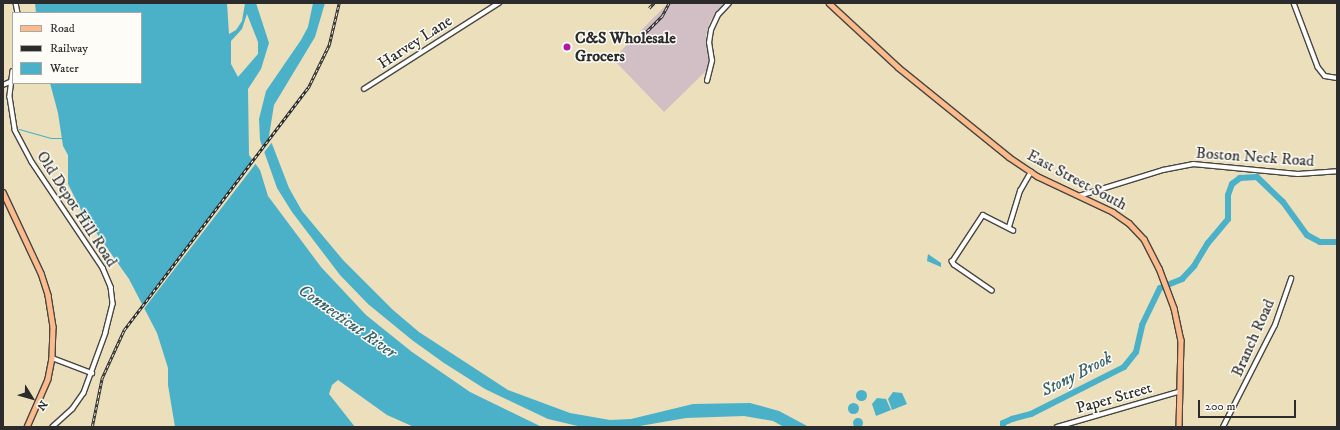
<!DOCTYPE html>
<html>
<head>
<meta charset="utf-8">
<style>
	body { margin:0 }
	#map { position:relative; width:1340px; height:430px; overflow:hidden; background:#ebdfbc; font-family:"IM FELL DW Pica",serif }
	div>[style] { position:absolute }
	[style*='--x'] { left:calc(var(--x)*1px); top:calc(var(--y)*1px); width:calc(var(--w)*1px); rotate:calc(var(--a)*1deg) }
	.industrial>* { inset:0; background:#d2bec5 }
	.water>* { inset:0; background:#4ab1c9 }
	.round { border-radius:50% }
	.pier>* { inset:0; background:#ebdfbc }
	.stream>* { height:1px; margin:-0.5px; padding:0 0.5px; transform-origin:0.5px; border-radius:0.5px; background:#4ab1c9 }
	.river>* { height:6px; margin:-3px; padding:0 3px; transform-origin:3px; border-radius:3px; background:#4ab1c9 }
	.roads { filter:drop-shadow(1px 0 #484641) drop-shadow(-1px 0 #484641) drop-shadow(0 1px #484641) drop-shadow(0 -1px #484641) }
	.minor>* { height:3.5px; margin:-1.75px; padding:0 1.75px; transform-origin:1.75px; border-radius:1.75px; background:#fff }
	.major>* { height:4.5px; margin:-2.25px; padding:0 2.25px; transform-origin:2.25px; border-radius:2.25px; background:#fbbb8c }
	.rail>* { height:2.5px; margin-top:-1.25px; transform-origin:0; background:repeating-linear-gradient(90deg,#fdfcf7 0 3px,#2b2b2b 0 6px); box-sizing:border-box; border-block:1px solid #2b2b2b }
	.dots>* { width:11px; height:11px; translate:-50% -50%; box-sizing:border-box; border:2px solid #fdfcf7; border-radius:50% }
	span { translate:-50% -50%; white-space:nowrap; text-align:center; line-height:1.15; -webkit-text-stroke:3px #fdfcf7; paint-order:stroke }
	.poi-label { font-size:16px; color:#2b2b2b; font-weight:700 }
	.left { translate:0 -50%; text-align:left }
	.street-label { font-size:16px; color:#2b2b2b }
	.water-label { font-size:17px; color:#37616a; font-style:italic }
	.frame { position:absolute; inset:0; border:4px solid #2b2b2b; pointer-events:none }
	.legend { position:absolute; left:12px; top:12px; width:130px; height:72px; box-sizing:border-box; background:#fdfcf7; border:1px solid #a9a8a5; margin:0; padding:5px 7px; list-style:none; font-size:12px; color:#2b2b2b }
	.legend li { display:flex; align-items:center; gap:8px; height:20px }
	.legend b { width:20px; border:1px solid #a9a8a5 }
	.north { position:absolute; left:12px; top:378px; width:40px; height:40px; -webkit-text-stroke:3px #fdfcf7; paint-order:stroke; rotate:127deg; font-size:11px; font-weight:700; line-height:16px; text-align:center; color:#2b2b2b }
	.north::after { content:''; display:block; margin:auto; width:14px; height:18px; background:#2b2b2b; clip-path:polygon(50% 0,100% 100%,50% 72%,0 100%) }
	.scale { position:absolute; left:1198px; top:400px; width:98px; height:18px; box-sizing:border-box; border:2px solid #2b2b2b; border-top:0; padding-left:5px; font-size:12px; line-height:14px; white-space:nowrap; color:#2b2b2b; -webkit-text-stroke:3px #fdfcf7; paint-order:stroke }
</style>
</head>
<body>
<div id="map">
	<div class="industrial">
		<div style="clip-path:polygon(668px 3px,725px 3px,710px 21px,706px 35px,709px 68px,664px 112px,613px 59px)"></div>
	</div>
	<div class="water">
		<div style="clip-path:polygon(evenodd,35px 3px,227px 3px,229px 34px,236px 30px,242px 21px,245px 3px,256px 3px,269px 43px,261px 69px,248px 89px,249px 155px,260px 170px,268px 196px,321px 267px,366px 315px,412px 352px,470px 392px,542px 427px,414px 427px,387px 415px,338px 380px,332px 385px,329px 394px,355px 427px,175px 427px,168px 385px,168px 368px,157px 333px,129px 279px,83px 214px,68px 184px,68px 155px,63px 146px,58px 113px,50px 83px,141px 83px,141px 13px,36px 13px,35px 3px,247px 14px,258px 42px,258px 54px,238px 77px,231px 64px,231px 41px,242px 29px,247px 14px)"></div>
		<div style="clip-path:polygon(313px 3px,325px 3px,315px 37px,274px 105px,269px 136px,289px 188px,302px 211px,343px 260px,393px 310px,419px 332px,508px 390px,570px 413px,610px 420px,631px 419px,693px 404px,750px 403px,779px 411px,809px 427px,784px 427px,773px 421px,744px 416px,686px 418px,634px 427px,582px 427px,548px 419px,485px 389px,444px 363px,412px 340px,368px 304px,340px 275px,292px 212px,277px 188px,260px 140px,259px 119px,266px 91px,301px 40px,308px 27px)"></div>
		<div style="clip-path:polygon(928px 254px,941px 263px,941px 267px,927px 261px)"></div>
		<div class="round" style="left:855.5px;top:389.5px;width:11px;height:11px"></div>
		<div style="clip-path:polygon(893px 392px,902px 393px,907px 404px,892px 410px,888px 399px)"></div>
		<div style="clip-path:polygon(877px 398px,886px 399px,891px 410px,876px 416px,872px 404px)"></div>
		<div class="round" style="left:847.5px;top:402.5px;width:11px;height:11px"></div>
		<div class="round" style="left:853px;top:418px;width:10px;height:10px"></div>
	</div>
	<div class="pier">
		<div style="clip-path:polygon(271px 136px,273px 141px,262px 155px,261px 150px)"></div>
		<div style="clip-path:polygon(254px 158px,257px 162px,143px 310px,141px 306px)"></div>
	</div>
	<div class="stream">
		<div style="--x:19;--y:129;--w:33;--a:16"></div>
		<div style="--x:51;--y:138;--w:12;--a:0"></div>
	</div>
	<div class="river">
		<div style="--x:1003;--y:427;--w:4;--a:-90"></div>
		<div style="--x:1003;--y:423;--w:10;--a:-24"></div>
		<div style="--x:1012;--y:419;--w:20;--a:-15"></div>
		<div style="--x:1031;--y:414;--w:104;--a:-26.8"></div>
		<div style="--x:1124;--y:367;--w:19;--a:-51"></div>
		<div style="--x:1136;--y:352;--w:28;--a:-77"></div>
		<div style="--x:1142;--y:325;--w:41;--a:-64.1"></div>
		<div style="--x:1160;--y:288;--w:24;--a:-22"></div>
		<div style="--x:1182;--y:279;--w:18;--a:-47"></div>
		<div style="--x:1194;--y:266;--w:27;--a:-59"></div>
		<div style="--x:1208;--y:243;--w:31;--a:-50"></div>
		<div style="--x:1228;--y:219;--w:24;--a:-90"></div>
		<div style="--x:1228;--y:195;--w:12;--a:-70"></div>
		<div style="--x:1232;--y:184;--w:10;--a:-37"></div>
		<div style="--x:1240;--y:178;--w:17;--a:-3"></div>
		<div style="--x:1257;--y:177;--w:36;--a:44"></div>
		<div style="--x:1283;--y:202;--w:41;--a:54"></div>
		<div style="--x:1307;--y:235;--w:15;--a:28"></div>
		<div style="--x:1320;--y:242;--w:17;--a:0"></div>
	</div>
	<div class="roads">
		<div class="minor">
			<div style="--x:16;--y:3;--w:10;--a:79"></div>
			<div style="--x:1294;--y:3;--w:68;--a:69.4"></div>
			<div style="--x:1318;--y:67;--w:11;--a:52"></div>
			<div style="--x:1325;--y:76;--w:12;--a:9"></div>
			<div style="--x:13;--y:71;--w:26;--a:97"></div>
			<div style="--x:10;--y:97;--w:33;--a:81"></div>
			<div style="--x:15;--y:130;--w:36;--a:62"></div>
			<div style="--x:32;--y:162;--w:128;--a:56.2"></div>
			<div style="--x:103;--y:268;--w:21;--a:67"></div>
			<div style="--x:111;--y:287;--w:17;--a:83"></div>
			<div style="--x:113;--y:304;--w:30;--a:104"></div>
			<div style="--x:106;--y:333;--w:64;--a:110.1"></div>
			<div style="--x:84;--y:393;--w:19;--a:125"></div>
			<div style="--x:73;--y:409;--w:27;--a:138"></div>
			<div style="--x:707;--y:81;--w:21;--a:-76"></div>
			<div style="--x:712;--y:61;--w:18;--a:-99"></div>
			<div style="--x:709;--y:43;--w:13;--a:-81"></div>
			<div style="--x:711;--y:30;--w:17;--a:-65"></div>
			<div style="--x:718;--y:15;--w:16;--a:-47"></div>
			<div style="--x:3;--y:85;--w:8;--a:-23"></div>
			<div style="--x:364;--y:89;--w:160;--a:-32.5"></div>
			<div style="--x:1079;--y:196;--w:88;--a:-17.2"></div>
			<div style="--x:1163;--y:170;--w:31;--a:-11"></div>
			<div style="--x:1193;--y:164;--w:105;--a:5.4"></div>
			<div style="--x:1298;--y:174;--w:39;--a:-4"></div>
			<div style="--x:1009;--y:227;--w:38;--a:-73"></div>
			<div style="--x:1020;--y:191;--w:22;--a:-60"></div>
			<div style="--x:992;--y:291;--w:46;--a:-145.6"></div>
			<div style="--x:954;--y:265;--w:4;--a:-124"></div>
			<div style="--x:952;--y:262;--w:56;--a:-56.6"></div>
			<div style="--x:983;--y:215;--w:34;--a:27"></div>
			<div style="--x:52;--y:358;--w:43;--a:20.6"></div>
			<div style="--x:1057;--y:427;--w:126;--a:-16.1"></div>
			<div style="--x:1223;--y:427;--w:114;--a:-63"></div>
			<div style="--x:1275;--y:325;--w:49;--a:-70.8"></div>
		</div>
		<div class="major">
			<div style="--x:829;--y:3;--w:94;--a:42.8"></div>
			<div style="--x:898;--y:67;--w:143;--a:39"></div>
			<div style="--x:1009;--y:157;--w:34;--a:34"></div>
			<div style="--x:1037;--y:176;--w:84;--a:25.3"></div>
			<div style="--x:1113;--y:212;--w:19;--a:35"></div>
			<div style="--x:1129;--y:223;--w:22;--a:47"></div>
			<div style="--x:1144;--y:239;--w:33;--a:63"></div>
			<div style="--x:1159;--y:268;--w:43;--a:69.4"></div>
			<div style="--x:1174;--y:308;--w:33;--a:78"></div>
			<div style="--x:1181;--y:340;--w:87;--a:91.3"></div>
			<div style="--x:3;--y:192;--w:89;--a:64.9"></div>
			<div style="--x:41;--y:273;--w:23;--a:72"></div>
			<div style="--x:48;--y:295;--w:32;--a:81"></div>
			<div style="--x:53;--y:327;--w:31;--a:92"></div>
			<div style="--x:52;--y:358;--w:21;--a:101"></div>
			<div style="--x:48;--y:379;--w:52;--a:113.6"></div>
		</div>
	</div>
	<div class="rail">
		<div style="--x:649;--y:8;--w:7;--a:-45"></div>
		<div style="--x:639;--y:39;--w:33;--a:-45"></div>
		<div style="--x:662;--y:16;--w:15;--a:-62"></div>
		<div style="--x:92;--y:427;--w:50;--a:-78.5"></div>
		<div style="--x:102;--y:378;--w:53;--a:-65.4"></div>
		<div style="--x:124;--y:330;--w:304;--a:-52.8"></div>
		<div style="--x:308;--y:88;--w:48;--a:-64"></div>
		<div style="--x:329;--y:45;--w:43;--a:-76.6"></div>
	</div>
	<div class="dots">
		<div style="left:567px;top:47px;background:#b5179e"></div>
	</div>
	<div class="poi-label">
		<span class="left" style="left:575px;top:47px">C&amp;S Wholesale<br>Grocers</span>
	</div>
	<div class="street-label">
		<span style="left:415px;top:42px;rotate:-33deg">Harvey Lane</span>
		<span style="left:1255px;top:157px;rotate:4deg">Boston Neck Road</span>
		<span style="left:1077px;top:180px;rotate:28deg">East Street South</span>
		<span style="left:77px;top:209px;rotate:57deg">Old Depot Hill Road</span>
		<span style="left:1253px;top:338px;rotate:-66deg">Branch Road</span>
		<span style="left:1114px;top:398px;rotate:-16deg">Paper Street</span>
	</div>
	<div class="water-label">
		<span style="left:347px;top:322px;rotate:35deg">Connecticut River</span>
		<span style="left:1077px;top:375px;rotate:-27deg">Stony Brook</span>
	</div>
	<div class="frame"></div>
	<ul class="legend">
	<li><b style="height:5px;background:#fbbb8c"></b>Road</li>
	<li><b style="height:5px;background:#2b2b2b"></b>Railway</li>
	<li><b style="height:11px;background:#4ab1c9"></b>Water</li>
	</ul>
	<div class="north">N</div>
	<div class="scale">200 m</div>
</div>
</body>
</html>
